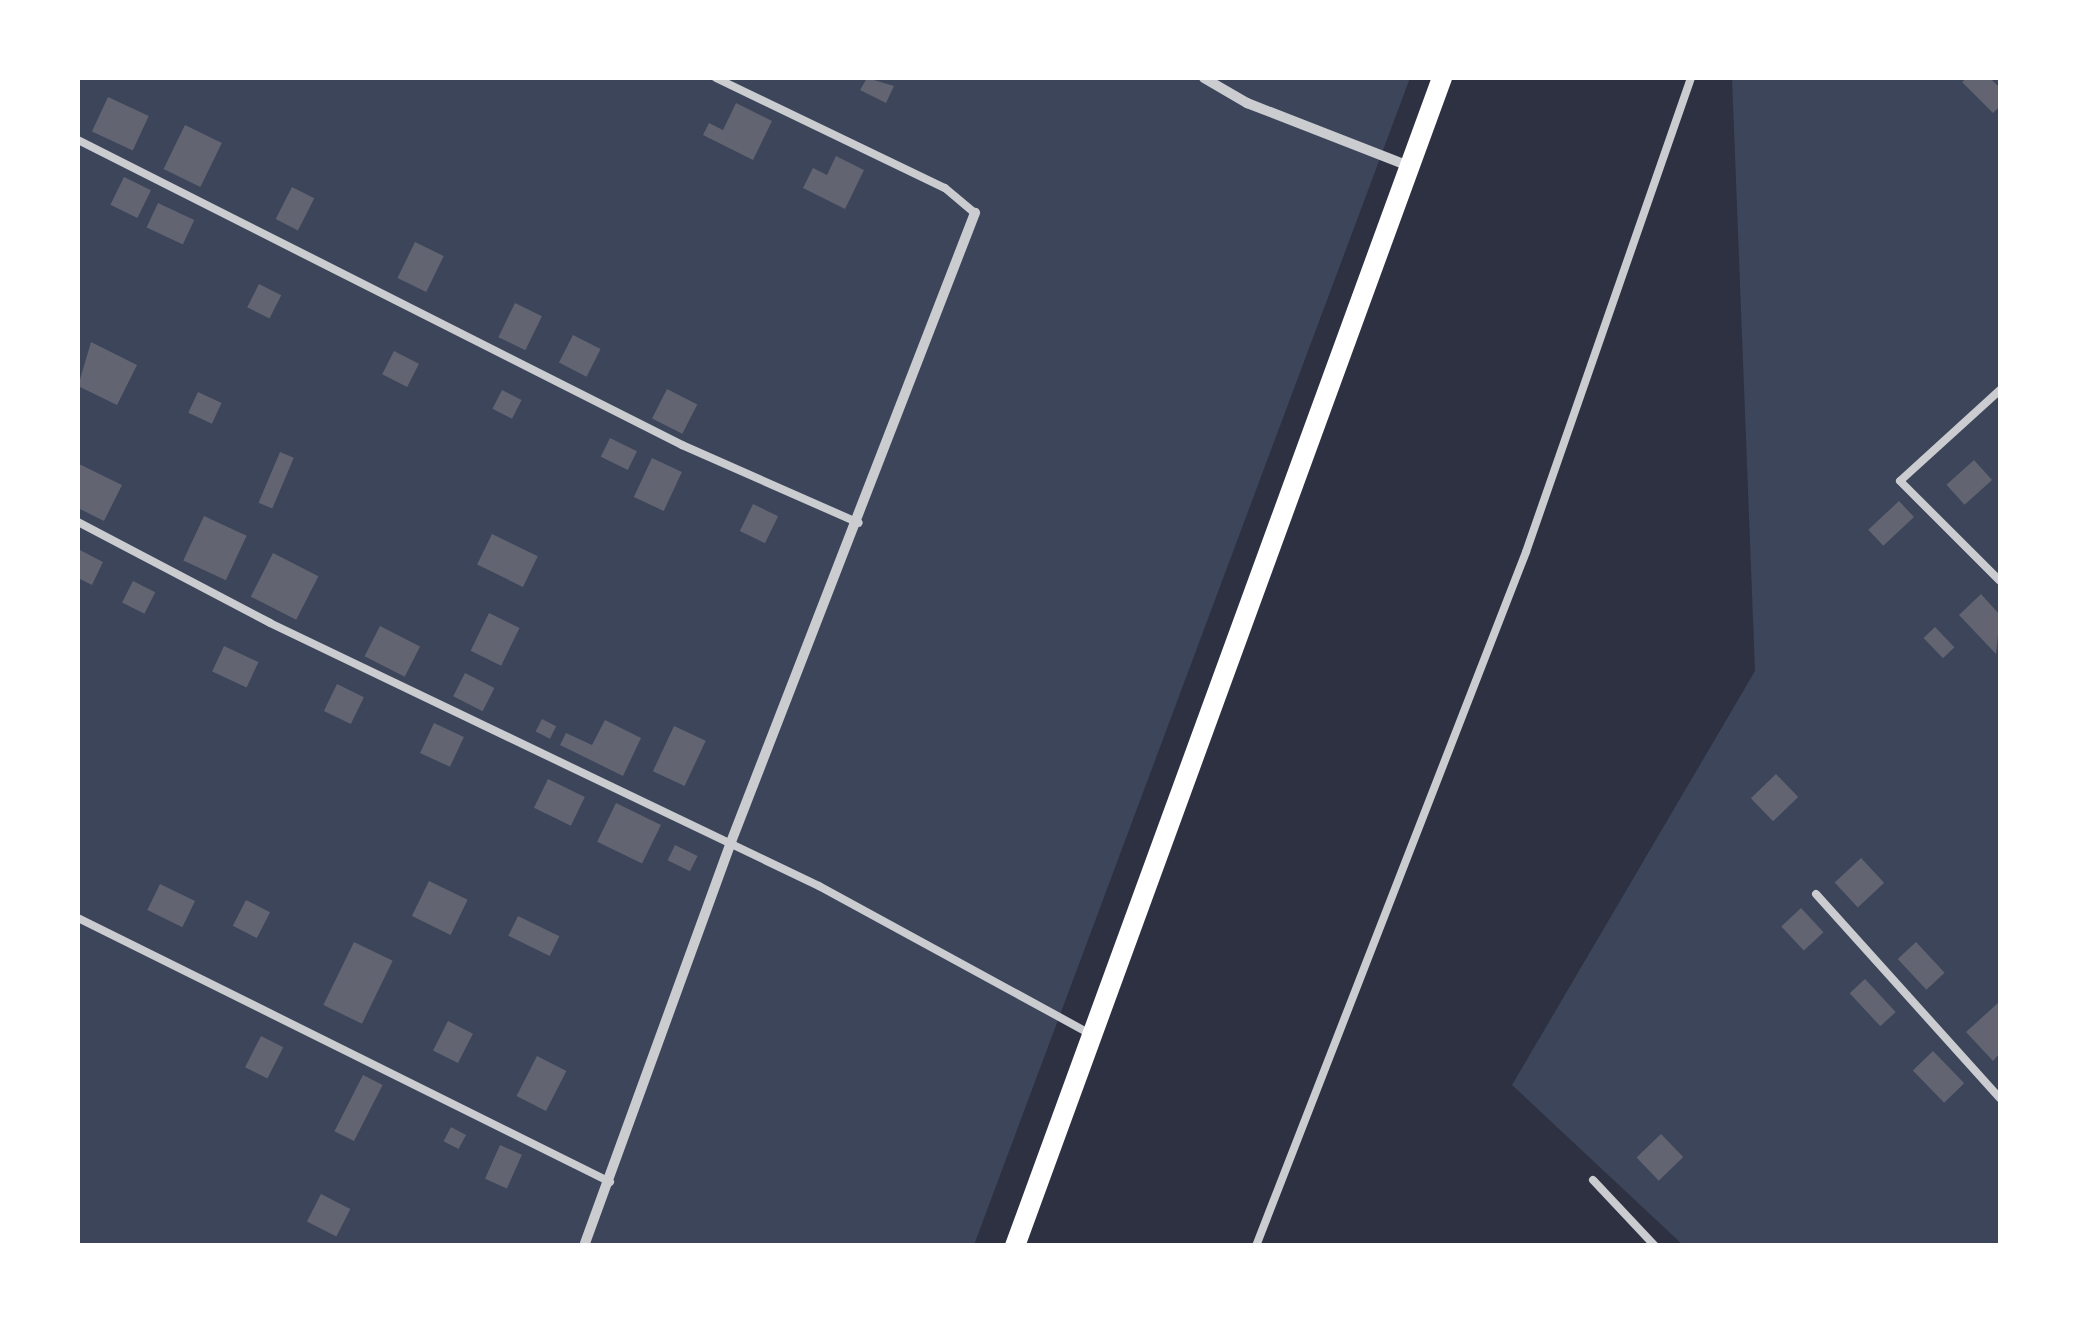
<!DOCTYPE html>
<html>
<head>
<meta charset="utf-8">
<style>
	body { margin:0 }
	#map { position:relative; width:2078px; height:1323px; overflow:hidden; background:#2d3142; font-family:"Alegreya Sans",sans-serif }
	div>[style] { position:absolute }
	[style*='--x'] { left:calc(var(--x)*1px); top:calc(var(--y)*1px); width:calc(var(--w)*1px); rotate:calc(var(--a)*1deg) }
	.green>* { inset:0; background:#3c4559 }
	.building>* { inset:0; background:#626471; transform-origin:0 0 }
	.service>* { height:8px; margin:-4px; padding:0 4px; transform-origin:4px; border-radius:4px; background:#caccd0 }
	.minor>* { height:10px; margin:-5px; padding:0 5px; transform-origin:5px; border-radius:5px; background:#caccd0 }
	.secondary>* { height:20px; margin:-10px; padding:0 10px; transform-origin:10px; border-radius:10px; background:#fff }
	span { translate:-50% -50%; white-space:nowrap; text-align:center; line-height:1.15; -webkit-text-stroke:8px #fff; paint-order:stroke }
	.frame { position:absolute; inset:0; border:80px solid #fff; pointer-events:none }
</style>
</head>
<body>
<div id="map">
	<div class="green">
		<div style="clip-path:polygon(78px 78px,1410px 78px,974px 1245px,78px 1245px)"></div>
		<div style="clip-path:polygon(1732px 78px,2000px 78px,2000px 1245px,1683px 1245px,1512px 1085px,1755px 671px)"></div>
	</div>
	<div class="building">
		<div style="clip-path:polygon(867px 78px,894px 86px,886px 103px,860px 90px)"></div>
		<div style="clip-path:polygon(1967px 78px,1990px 78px,2000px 88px,2000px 106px,1993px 113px,1962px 82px)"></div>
		<div style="left:108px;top:97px;width:45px;height:38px;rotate:25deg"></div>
		<div style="clip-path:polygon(736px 103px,772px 121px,753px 160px,703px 135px,709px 123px,723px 130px)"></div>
		<div style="left:185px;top:125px;width:41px;height:49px;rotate:26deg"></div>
		<div style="clip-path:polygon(836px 156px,864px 170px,845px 209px,803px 188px,813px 168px,827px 175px)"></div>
		<div style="left:124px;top:177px;width:30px;height:31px;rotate:26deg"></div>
		<div style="left:292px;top:187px;width:25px;height:36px;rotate:27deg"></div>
		<div style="left:158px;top:203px;width:40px;height:27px;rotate:25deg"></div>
		<div style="left:415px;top:242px;width:32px;height:40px;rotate:26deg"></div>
		<div style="left:259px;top:284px;width:25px;height:26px;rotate:27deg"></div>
		<div style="left:515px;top:303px;width:30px;height:38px;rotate:26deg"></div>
		<div style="left:573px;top:335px;width:31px;height:31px;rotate:27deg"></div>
		<div style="clip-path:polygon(91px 342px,137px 365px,117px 405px,78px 386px)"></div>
		<div style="left:394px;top:351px;width:28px;height:26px;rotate:27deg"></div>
		<div style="left:667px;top:389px;width:34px;height:33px;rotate:27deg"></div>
		<div style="left:502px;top:390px;width:22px;height:21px;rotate:27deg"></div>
		<div style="left:198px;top:392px;width:26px;height:23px;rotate:25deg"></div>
		<div style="left:610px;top:438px;width:30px;height:21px;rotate:26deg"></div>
		<div style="left:280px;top:452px;width:15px;height:55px;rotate:23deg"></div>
		<div style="left:652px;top:458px;width:33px;height:43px;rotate:25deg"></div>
		<div style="left:1974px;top:460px;width:27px;height:37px;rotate:48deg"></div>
		<div style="clip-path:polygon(79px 464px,122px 485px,104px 521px,78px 508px)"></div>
		<div style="left:1899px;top:501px;width:22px;height:42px;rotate:47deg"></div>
		<div style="left:753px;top:504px;width:28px;height:30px;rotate:26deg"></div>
		<div style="left:204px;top:516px;width:47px;height:49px;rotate:25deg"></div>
		<div style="left:492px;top:534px;width:51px;height:34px;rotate:26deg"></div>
		<div style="clip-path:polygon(78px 549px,103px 562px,92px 585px,78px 578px)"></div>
		<div style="left:273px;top:553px;width:51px;height:49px;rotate:27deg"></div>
		<div style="left:133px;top:581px;width:25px;height:24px;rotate:27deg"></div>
		<div style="clip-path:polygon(1981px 594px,2000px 615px,1996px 654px,1959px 615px)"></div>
		<div style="left:489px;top:613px;width:34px;height:42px;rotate:26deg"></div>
		<div style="left:380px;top:626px;width:45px;height:34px;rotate:27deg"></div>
		<div style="left:1935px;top:627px;width:28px;height:16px;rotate:46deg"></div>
		<div style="left:224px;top:646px;width:38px;height:28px;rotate:25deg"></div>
		<div style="left:465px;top:673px;width:33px;height:26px;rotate:27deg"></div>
		<div style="left:337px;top:684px;width:30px;height:30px;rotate:26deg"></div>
		<div style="left:542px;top:719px;width:16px;height:14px;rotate:27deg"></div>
		<div style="clip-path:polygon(605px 720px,641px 738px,623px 776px,560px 745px,566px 733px,592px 745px)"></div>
		<div style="left:434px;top:723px;width:33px;height:33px;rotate:25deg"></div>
		<div style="left:674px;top:726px;width:35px;height:50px;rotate:25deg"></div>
		<div style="left:1776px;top:774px;width:32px;height:35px;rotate:46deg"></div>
		<div style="left:548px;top:779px;width:41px;height:32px;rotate:26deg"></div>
		<div style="left:616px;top:803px;width:50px;height:43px;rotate:26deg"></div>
		<div style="left:675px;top:845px;width:25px;height:17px;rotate:26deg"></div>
		<div style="left:1861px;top:858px;width:34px;height:36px;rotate:47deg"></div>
		<div style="left:429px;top:881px;width:43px;height:39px;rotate:26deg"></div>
		<div style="left:160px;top:884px;width:39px;height:29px;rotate:26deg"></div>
		<div style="left:246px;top:900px;width:27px;height:29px;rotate:27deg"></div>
		<div style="left:1801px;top:908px;width:33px;height:27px;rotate:47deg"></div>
		<div style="left:518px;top:916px;width:46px;height:22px;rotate:26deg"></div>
		<div style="left:354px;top:942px;width:43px;height:70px;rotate:26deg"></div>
		<div style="left:1916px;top:942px;width:42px;height:25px;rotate:47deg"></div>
		<div style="left:1865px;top:979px;width:45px;height:21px;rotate:47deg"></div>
		<div style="clip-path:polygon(1998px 1003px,2000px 1053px,1993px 1061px,1966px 1032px)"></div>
		<div style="left:448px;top:1021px;width:28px;height:33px;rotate:27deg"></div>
		<div style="left:261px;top:1036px;width:25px;height:35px;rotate:27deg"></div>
		<div style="left:1933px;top:1051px;width:45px;height:28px;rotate:46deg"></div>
		<div style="left:537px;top:1056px;width:33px;height:45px;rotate:27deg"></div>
		<div style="left:363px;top:1075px;width:22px;height:63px;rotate:27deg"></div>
		<div style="left:451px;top:1127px;width:17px;height:16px;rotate:28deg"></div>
		<div style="left:1661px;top:1134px;width:32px;height:34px;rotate:46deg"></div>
		<div style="left:500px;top:1145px;width:24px;height:37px;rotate:24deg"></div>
		<div style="left:321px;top:1194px;width:33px;height:31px;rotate:27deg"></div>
	</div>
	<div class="service">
		<div style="--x:716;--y:78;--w:254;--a:25.7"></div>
		<div style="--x:945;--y:188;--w:39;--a:40"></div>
		<div style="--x:78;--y:140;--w:677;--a:26.79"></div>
		<div style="--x:682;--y:445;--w:193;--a:23.8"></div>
		<div style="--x:2000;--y:390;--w:135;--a:137.7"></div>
		<div style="--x:1900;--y:481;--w:141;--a:45"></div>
		<div style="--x:78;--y:522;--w:217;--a:27.7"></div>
		<div style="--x:270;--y:623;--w:609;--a:25.6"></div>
		<div style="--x:819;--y:886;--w:310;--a:28.6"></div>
		<div style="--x:1816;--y:894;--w:275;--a:48"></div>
		<div style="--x:78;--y:918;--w:594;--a:26.39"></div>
		<div style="--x:1593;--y:1180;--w:91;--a:46.8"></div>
		<div style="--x:1256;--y:1246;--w:745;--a:-68.74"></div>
		<div style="--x:1526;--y:552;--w:502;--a:-70.81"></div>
	</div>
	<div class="minor">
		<div style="--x:1204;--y:78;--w:50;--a:30.2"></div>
		<div style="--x:1247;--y:103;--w:174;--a:21.3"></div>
		<div style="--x:584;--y:1246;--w:430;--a:-70"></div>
		<div style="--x:731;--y:842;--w:675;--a:-68.8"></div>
	</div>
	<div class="secondary">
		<div style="--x:1015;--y:1246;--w:1244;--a:-69.92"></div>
	</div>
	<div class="frame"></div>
</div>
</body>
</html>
